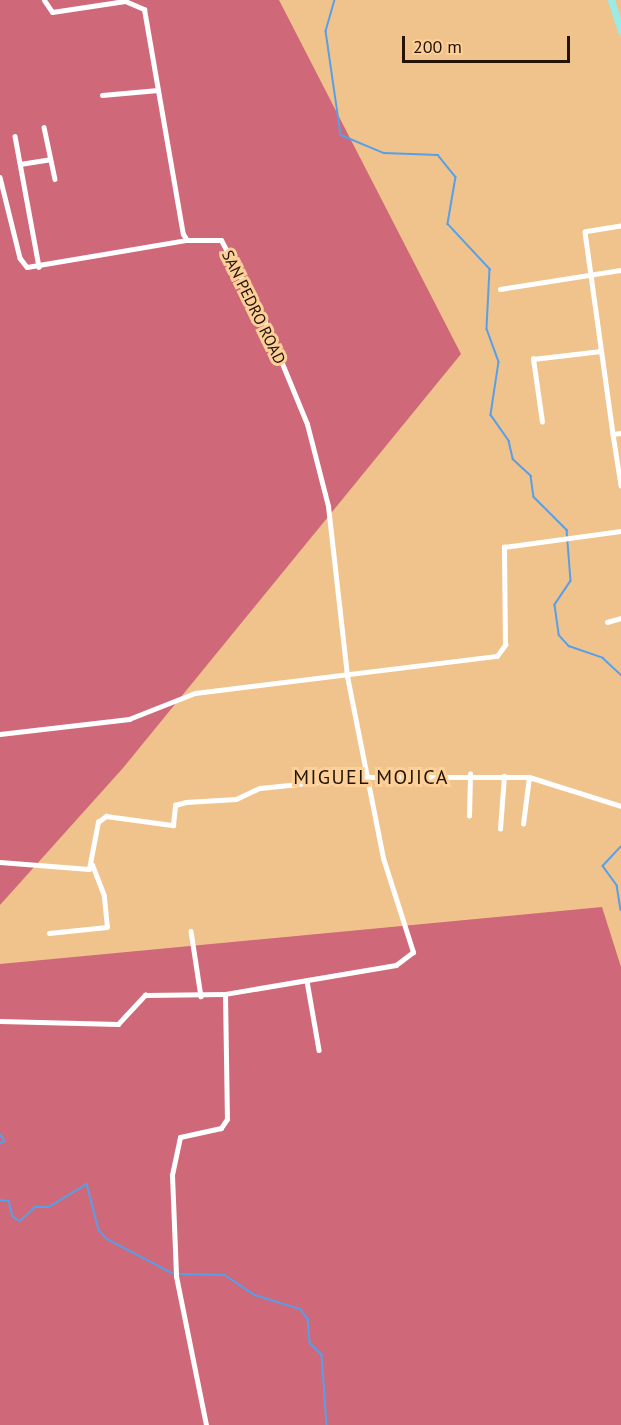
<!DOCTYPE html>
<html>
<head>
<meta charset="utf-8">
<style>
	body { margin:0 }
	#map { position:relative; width:621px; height:1425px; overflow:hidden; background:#f0c38d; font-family:"PT Sans",sans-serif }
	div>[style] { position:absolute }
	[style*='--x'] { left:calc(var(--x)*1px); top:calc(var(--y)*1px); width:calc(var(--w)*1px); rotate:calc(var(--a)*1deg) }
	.forest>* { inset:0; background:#cf6879 }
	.stream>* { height:1.5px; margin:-0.75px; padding:0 0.75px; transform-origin:0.75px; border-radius:0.75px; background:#579fe8 }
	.minor>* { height:4.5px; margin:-2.25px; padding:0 2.25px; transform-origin:2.25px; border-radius:2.25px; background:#fff }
	.tertiary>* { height:5px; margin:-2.5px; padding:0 2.5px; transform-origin:2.5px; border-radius:2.5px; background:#fff }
	.primary>* { height:7px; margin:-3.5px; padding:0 3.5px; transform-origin:3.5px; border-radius:3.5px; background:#9aebe7 }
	span { translate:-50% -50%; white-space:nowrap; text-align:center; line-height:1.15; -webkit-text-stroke:6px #fed099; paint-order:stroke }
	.street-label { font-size:16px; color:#231300 }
	.quarter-label { font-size:20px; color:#231300; letter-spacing:1.5px }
	.scale { position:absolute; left:402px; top:36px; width:168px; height:27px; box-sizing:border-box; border:3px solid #231300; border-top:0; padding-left:8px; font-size:18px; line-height:21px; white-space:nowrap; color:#231300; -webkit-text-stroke:4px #fed099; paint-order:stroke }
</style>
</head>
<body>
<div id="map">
	<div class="forest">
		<div style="clip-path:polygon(0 0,279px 0,461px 354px,123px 768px,0 905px)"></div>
		<div style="clip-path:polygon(602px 907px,621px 967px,621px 1425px,0 1425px,0 964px)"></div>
	</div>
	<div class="stream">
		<div style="--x:335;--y:0;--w:32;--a:106"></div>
		<div style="--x:326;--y:31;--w:105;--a:81.8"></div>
		<div style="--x:341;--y:135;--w:47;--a:22.7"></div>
		<div style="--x:384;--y:153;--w:54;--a:2.1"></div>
		<div style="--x:438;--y:155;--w:28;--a:51"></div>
		<div style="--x:456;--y:177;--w:48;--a:99.7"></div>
		<div style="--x:448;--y:224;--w:62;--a:47"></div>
		<div style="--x:490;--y:269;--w:60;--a:92.9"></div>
		<div style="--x:487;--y:329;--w:35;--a:70"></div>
		<div style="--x:499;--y:362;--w:54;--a:98.6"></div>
		<div style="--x:491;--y:415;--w:32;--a:55"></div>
		<div style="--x:509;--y:441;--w:18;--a:77"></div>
		<div style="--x:513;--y:459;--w:25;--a:43"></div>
		<div style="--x:531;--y:476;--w:21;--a:82"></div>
		<div style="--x:534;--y:497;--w:47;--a:45"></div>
		<div style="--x:567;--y:530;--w:51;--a:85.5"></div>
		<div style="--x:571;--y:581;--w:29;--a:124"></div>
		<div style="--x:555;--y:605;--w:30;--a:82"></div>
		<div style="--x:559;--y:635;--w:15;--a:48"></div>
		<div style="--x:569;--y:646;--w:36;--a:19"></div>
		<div style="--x:603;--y:658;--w:25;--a:43"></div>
		<div style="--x:621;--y:847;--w:26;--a:133"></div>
		<div style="--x:603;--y:866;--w:24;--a:54"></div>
		<div style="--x:617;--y:885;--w:25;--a:81"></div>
		<div style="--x:0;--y:1134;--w:9;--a:54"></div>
		<div style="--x:5;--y:1141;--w:6;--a:149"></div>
		<div style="--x:0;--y:1200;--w:9;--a:6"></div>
		<div style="--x:9;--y:1201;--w:16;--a:76"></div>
		<div style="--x:13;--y:1217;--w:8;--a:30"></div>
		<div style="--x:20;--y:1221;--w:21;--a:-43"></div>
		<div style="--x:35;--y:1207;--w:14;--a:0"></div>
		<div style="--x:49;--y:1207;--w:44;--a:-31.2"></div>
		<div style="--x:87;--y:1184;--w:48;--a:75.4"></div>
		<div style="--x:99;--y:1230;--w:12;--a:48"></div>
		<div style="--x:107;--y:1239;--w:76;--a:27.6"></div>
		<div style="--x:179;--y:1274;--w:46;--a:1.2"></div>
		<div style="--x:225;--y:1275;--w:36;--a:34"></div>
		<div style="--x:255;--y:1295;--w:47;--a:17.3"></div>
		<div style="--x:300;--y:1309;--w:13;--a:51"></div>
		<div style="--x:308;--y:1319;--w:24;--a:85"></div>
		<div style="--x:310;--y:1343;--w:17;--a:45"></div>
		<div style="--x:322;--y:1355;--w:70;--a:85.9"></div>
	</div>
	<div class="minor">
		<div style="--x:102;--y:95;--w:56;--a:-5.1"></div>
		<div style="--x:44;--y:127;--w:53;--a:78.1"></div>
		<div style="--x:15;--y:136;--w:133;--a:79.6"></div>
		<div style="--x:20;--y:164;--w:30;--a:-9"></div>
		<div style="--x:0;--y:177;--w:83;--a:76.1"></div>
		<div style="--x:20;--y:258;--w:11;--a:52"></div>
		<div style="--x:27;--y:267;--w:162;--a:-9.6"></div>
		<div style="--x:621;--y:226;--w:36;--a:171"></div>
		<div style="--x:585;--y:232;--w:204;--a:82.1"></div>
		<div style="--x:613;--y:434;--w:8;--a:-7"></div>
		<div style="--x:500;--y:289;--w:122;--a:-8.9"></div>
		<div style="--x:542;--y:422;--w:64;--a:-98.1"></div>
		<div style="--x:533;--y:359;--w:68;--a:-6.7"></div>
		<div style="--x:613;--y:434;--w:52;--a:81.1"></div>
		<div style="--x:607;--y:622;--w:15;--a:-16"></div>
		<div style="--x:0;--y:734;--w:130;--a:-6.6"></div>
		<div style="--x:129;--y:719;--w:71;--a:-21.5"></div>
		<div style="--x:195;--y:693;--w:304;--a:-7"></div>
		<div style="--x:497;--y:656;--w:14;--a:-54"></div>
		<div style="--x:505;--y:645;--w:98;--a:-90.6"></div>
		<div style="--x:504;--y:547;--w:118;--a:-7.8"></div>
		<div style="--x:469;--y:816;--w:42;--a:-88.6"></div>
		<div style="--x:523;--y:824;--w:47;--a:-82.7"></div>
		<div style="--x:500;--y:829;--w:53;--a:-85.7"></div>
		<div style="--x:0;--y:862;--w:89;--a:4.5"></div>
		<div style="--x:89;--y:869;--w:48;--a:-79.2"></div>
		<div style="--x:98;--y:822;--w:10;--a:-37"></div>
		<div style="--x:106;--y:816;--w:68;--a:7.7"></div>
		<div style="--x:173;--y:825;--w:20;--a:-84"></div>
		<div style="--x:175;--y:805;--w:11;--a:-15"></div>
		<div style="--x:186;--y:802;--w:50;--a:-3.4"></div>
		<div style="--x:236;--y:799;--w:26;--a:-25"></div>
		<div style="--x:260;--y:788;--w:110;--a:-5.8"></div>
		<div style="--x:191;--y:931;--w:66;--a:81.3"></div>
		<div style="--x:49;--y:933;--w:58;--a:-5.9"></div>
		<div style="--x:107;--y:927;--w:31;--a:-96"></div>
		<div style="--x:104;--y:896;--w:33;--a:-111"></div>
		<div style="--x:307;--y:981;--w:70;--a:80.1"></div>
		<div style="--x:0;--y:1021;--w:118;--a:1.5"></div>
		<div style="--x:118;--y:1024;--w:40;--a:-47"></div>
		<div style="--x:145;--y:995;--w:80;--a:-0.7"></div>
	</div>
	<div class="tertiary">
		<div style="--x:44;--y:0;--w:14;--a:56"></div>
		<div style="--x:52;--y:12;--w:74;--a:-8.6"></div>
		<div style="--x:125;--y:1;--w:21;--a:23"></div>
		<div style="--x:144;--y:9;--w:228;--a:80.2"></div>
		<div style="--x:183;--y:234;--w:7;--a:56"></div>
		<div style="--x:187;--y:240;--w:34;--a:0"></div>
		<div style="--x:221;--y:240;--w:93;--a:61.8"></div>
		<div style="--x:265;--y:322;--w:110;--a:67.6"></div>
		<div style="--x:307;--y:424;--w:85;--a:75.6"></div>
		<div style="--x:328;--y:506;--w:171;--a:83.6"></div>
		<div style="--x:347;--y:676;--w:186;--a:78.8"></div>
		<div style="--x:383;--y:858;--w:99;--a:72.3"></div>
		<div style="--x:413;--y:952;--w:21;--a:143"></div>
		<div style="--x:396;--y:965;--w:173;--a:170.4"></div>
		<div style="--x:225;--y:994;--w:125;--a:89.1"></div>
		<div style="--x:227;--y:1119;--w:11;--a:124"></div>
		<div style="--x:221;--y:1128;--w:42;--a:167.6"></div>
		<div style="--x:180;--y:1137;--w:39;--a:102"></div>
		<div style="--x:172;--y:1175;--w:101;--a:87.7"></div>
		<div style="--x:176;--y:1276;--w:152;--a:78.6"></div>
		<div style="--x:369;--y:777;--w:160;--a:0"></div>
		<div style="--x:529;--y:777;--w:96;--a:17.5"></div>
	</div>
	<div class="primary">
		<div style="--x:611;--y:0;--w:33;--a:72"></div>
	</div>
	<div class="street-label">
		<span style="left:254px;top:307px;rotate:64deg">SAN PEDRO ROAD</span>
	</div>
	<div class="quarter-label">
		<span style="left:371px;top:777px">MIGUEL MOJICA</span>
	</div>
	<div class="scale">200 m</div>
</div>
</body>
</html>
